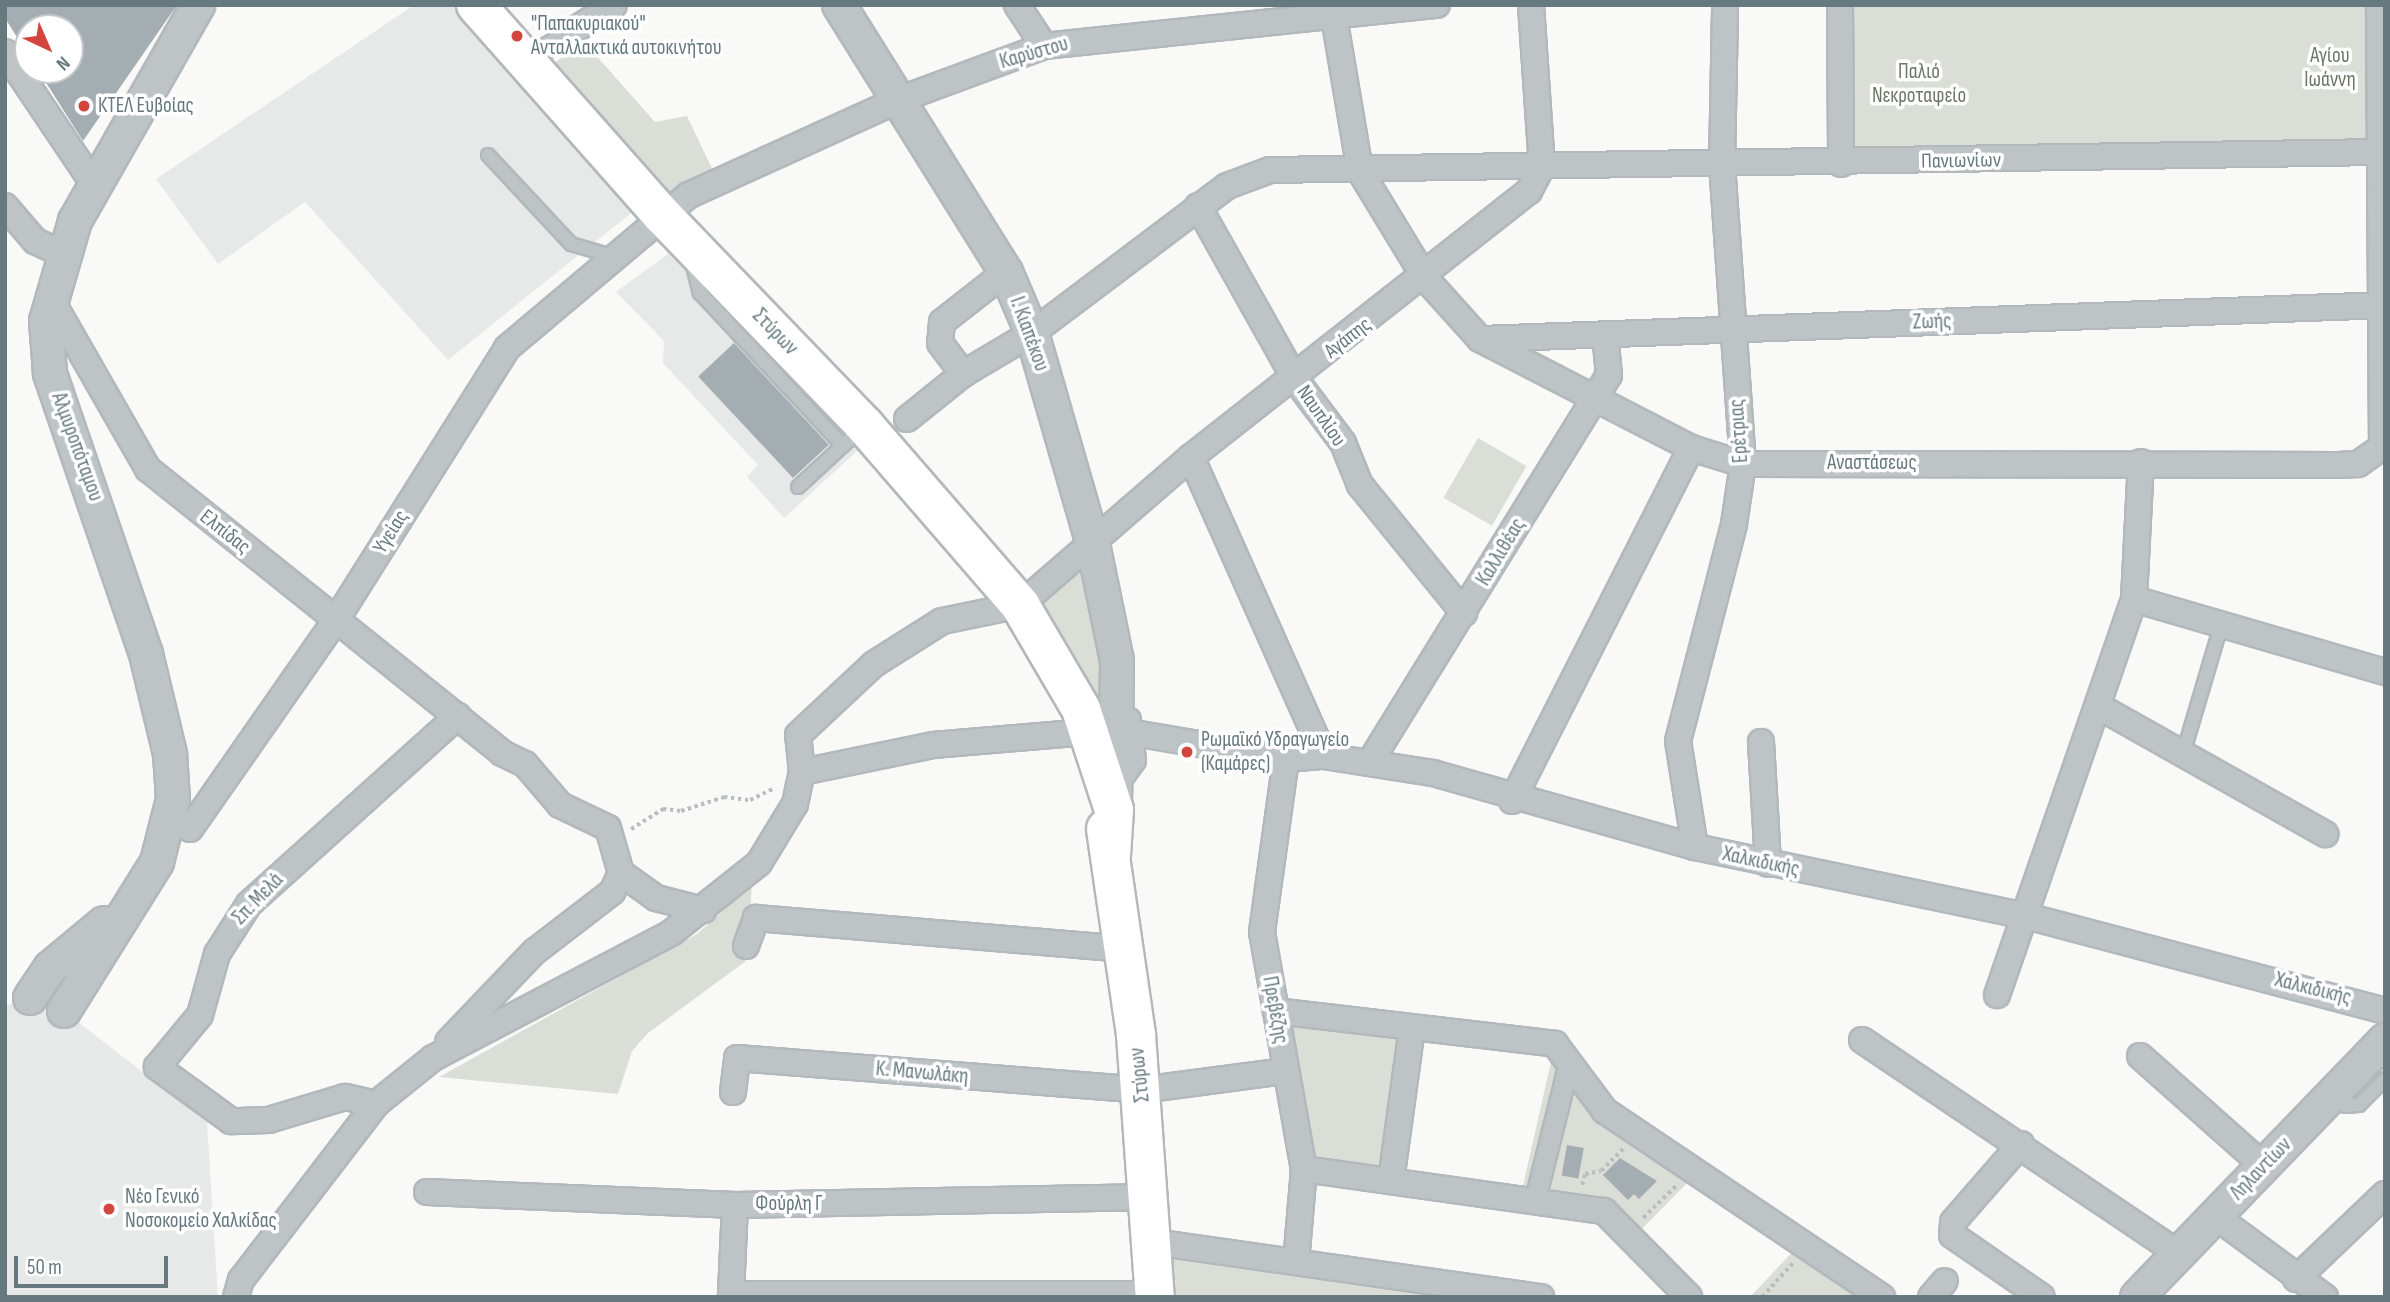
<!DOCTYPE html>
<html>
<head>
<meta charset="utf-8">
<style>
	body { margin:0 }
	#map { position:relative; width:2390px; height:1302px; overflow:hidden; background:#f9f9f8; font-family:"Sofia Sans Condensed",sans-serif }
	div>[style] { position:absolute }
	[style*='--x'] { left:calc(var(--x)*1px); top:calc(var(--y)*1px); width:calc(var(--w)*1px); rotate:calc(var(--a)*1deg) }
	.built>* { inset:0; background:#e7e9e8 }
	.green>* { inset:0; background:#daded7; transform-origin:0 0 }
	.building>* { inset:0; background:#a4aeb2; transform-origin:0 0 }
	.path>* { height:3.5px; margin-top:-1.75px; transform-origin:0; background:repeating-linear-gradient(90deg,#b9bdbf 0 3.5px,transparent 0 7px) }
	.roads { filter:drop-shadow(2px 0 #b2b8bb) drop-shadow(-2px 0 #b2b8bb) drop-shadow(0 2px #b2b8bb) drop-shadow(0 -2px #b2b8bb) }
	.service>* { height:12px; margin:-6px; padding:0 6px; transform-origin:6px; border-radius:6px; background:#bec4c6 }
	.pedestrian>* { height:19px; margin:-9.5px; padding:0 9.5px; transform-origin:9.5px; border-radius:9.5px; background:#bec4c6 }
	.minor>* { height:24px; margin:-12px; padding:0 12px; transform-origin:12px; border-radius:12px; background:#bec4c6 }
	.tertiary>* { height:32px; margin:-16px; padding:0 16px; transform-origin:16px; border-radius:16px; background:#bec4c6 }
	.primary>* { height:38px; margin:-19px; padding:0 19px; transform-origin:19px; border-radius:19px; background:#fff }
	.dots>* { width:19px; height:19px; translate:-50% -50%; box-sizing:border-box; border:4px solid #fff; border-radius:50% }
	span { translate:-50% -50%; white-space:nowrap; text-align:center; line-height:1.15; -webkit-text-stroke:7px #fff; paint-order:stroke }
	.poi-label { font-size:21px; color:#66797f }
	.left { translate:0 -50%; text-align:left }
	.street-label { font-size:21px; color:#66797f }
	.park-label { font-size:21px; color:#6c7866 }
	.frame { position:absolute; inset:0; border:7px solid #66797f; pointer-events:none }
	.north { position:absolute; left:14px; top:14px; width:70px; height:70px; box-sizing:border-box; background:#fff; border:2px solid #c2c9cc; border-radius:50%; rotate:136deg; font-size:19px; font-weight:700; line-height:28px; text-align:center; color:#66797f }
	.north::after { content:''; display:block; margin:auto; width:24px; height:32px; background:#d3463d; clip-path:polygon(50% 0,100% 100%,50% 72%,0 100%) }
	.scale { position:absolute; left:14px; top:1256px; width:154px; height:32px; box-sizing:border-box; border:4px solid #66797f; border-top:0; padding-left:9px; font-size:21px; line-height:24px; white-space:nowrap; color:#66797f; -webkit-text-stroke:5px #fff; paint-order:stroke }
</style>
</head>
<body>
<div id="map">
	<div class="built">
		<div style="clip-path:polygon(414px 5px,452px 5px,635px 210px,448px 360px,305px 202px,218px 264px,156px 179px)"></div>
		<div style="clip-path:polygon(673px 250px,865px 444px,784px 518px,747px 477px,758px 465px,663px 363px,664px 341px,616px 292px)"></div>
		<div style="clip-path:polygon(30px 998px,64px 1011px,207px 1122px,218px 1297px,5px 1297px,5px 1006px)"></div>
	</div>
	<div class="green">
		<div style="left:1840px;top:5px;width:539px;height:159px"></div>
		<div style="clip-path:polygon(585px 43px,655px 122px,687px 116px,715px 175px,672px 197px,554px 63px)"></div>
		<div style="left:1478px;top:438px;width:56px;height:69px;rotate:30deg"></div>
		<div style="clip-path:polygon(1093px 544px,1120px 703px,1081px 709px,1020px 605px)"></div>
		<div style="clip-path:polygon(752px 885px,746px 961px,648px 1033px,632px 1051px,618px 1094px,439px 1077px,697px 934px)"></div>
		<div style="clip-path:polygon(1276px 1011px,1412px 1028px,1391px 1181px,1304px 1169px)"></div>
		<div style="clip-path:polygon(1555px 1044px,1605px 1111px,1697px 1173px,1632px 1239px,1603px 1211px,1520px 1199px)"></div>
		<div style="clip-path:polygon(1154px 1242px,1541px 1297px,1155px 1297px)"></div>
		<div style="clip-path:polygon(1801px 1243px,1882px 1297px,1750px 1297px)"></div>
	</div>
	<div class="building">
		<div style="clip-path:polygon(5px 5px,177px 5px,83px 141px,38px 70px,70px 70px,70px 28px,28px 28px,28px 55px,5px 18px)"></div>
		<div style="left:734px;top:343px;width:139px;height:49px;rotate:47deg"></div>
		<div style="left:1567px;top:1145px;width:17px;height:31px;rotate:10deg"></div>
		<div style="clip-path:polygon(1620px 1158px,1657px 1181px,1639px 1199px,1634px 1194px,1628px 1200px,1603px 1175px)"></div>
	</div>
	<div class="path">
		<div style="--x:631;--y:829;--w:38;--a:-32"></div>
		<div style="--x:663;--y:809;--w:18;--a:6"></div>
		<div style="--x:681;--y:811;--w:45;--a:-18"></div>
		<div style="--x:724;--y:797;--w:26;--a:7"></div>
		<div style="--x:750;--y:800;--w:28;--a:-26"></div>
		<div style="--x:1582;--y:1185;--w:11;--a:-75"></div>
		<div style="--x:1585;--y:1174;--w:16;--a:-11"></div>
		<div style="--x:1601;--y:1171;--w:31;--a:-45"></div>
		<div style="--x:1643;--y:1218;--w:49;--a:-44.2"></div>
		<div style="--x:1762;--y:1297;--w:45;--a:-47.7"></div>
	</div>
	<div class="roads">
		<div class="service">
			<div style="--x:488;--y:155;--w:122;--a:47"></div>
			<div style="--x:571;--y:244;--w:46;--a:16.5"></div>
			<div style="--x:692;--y:262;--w:32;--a:76"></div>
			<div style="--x:700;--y:293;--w:209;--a:46.9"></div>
			<div style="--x:798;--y:487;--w:87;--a:-42.7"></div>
			<div style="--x:2183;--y:754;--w:134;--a:-73.5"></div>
			<div style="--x:2345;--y:1106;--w:14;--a:-4"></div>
			<div style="--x:2359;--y:1105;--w:37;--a:-45"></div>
		</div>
		<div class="pedestrian">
			<div style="--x:526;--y:60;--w:44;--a:-31.9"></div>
			<div style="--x:1535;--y:1199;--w:140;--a:-76"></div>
		</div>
		<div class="minor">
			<div style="--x:1017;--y:5;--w:49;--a:56.6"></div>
			<div style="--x:1332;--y:5;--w:168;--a:80.4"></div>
			<div style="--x:1360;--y:171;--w:125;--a:58.7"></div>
			<div style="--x:1425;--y:278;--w:82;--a:48"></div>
			<div style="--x:1480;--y:339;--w:237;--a:27.3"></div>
			<div style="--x:1691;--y:448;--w:54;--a:17.1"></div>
			<div style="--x:1743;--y:464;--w:595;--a:0.1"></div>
			<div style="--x:2338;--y:465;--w:20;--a:-3"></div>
			<div style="--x:2358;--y:464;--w:29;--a:-35"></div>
			<div style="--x:2382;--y:447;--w:442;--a:-90.4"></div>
			<div style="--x:1840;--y:5;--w:159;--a:89.6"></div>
			<div style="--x:563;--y:37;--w:60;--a:-32.1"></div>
			<div style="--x:5;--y:52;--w:161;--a:56.1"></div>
			<div style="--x:5;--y:206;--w:46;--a:49.4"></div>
			<div style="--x:35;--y:241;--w:29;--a:25"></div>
			<div style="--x:1198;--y:206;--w:198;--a:60.7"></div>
			<div style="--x:1295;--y:379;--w:80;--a:53.1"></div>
			<div style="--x:1343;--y:443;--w:45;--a:68"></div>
			<div style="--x:1360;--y:485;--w:165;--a:50.9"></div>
			<div style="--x:1006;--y:272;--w:81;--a:142"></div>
			<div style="--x:942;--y:322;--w:21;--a:95"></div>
			<div style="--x:940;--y:343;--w:39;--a:53"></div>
			<div style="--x:963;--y:374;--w:80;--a:-30.7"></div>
			<div style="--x:1032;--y:333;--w:244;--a:-37"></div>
			<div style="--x:1227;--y:186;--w:46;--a:-20.4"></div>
			<div style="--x:1270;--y:170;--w:1111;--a:-0.93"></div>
			<div style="--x:50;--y:298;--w:197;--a:60.2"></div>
			<div style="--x:148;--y:469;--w:454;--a:38.7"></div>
			<div style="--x:502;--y:753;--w:25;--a:26"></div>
			<div style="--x:525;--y:764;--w:54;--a:49.5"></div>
			<div style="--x:560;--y:805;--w:53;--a:25.6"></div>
			<div style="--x:608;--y:828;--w:47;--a:73.9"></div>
			<div style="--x:621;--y:873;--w:21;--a:115"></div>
			<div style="--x:612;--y:892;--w:98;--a:142.4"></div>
			<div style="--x:534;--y:952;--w:124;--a:133.7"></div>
			<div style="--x:1481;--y:339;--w:905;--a:-2.15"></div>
			<div style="--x:907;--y:419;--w:72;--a:-38.8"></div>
			<div style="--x:1191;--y:457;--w:327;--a:66"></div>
			<div style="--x:2134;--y:599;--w:261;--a:16.2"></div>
			<div style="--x:2098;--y:706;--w:261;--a:29.4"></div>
			<div style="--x:1134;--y:733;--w:154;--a:9.7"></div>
			<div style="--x:1286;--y:759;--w:38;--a:-5"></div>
			<div style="--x:1324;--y:756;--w:110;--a:8.9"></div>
			<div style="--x:1433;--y:773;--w:272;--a:15.8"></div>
			<div style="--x:1695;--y:847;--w:338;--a:11.8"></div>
			<div style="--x:2026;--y:916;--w:371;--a:14.8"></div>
			<div style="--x:1761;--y:742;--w:122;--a:86.7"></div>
			<div style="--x:1286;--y:759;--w:175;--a:97.9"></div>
			<div style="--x:1262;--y:932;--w:241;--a:80"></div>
			<div style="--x:1304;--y:1169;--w:93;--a:94.9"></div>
			<div style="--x:1370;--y:762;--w:455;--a:-58.3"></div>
			<div style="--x:1609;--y:375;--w:41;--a:-95.6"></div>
			<div style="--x:802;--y:772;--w:134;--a:-11.6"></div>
			<div style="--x:933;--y:745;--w:143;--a:-4.8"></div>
			<div style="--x:1117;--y:782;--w:27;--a:-54"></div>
			<div style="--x:1133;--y:760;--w:40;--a:-97.1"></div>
			<div style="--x:1512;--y:801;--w:396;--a:-63.1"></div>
			<div style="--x:190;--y:829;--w:255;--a:-55.1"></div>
			<div style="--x:336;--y:620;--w:321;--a:-57.8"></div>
			<div style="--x:507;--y:348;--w:238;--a:-40.1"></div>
			<div style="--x:689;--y:195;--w:233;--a:-24.4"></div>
			<div style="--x:901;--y:99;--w:153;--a:-20.3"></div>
			<div style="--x:1044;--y:46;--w:395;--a:-6"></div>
			<div style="--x:1695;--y:847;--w:107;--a:-99.1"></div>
			<div style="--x:1678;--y:741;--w:224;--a:-75.5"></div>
			<div style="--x:1734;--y:524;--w:61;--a:-81.5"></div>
			<div style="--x:1743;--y:464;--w:299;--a:-94"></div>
			<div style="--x:1722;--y:166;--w:161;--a:-88.9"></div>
			<div style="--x:621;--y:873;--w:43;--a:35.5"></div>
			<div style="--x:656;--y:898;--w:49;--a:14.3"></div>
			<div style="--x:746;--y:946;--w:30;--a:-70"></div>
			<div style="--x:756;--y:918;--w:368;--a:4.8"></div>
			<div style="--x:1997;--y:995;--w:419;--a:-70.9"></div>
			<div style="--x:2134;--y:599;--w:137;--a:-87.1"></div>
			<div style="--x:1276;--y:1011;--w:281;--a:6.7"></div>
			<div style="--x:1555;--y:1044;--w:84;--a:53.3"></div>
			<div style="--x:1605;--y:1111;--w:334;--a:33.9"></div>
			<div style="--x:1862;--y:1040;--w:382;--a:34"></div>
			<div style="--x:2140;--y:1056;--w:166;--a:41.6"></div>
			<div style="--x:733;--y:1092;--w:34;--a:-83"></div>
			<div style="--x:737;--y:1058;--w:405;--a:4.5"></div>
			<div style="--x:1141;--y:1090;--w:146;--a:-7.5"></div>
			<div style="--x:376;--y:1104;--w:32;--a:-167"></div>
			<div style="--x:345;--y:1097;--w:79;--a:163.2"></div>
			<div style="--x:269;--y:1120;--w:38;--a:178"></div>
			<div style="--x:231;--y:1121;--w:92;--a:-143.9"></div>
			<div style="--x:157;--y:1067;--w:67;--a:-50.4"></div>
			<div style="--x:200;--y:1015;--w:63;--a:-74.4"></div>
			<div style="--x:217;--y:954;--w:59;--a:-57.4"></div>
			<div style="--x:249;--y:904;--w:281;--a:-42"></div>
			<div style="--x:2021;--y:1144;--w:103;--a:131.1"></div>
			<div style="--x:1953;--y:1222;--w:13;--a:94"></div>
			<div style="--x:1952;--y:1235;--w:109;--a:34.6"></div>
			<div style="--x:1304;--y:1169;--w:303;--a:8"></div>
			<div style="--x:1604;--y:1211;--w:121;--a:45.3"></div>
			<div style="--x:1391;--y:1181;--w:154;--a:-82.2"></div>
			<div style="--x:427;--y:1192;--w:308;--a:2.4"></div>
			<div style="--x:735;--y:1205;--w:417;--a:-1.1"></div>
			<div style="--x:735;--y:1205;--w:89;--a:92.6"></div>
			<div style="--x:731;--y:1294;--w:424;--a:0"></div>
			<div style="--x:2215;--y:1216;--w:137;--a:36.4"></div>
			<div style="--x:1154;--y:1242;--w:391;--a:8.1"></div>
			<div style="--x:2296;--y:1279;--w:123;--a:-43.7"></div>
			<div style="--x:236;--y:1297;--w:18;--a:-74"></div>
			<div style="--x:241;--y:1280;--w:222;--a:-52.5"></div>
			<div style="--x:376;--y:1104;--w:73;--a:-38.9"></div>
			<div style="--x:433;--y:1058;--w:269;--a:-27.7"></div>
			<div style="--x:671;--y:933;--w:112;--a:-38.5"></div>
			<div style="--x:759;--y:863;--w:69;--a:-58.6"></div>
			<div style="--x:795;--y:804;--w:33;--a:-78"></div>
			<div style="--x:802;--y:772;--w:37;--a:-96"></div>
			<div style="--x:798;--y:735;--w:104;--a:-43.1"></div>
			<div style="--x:874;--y:664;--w:80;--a:-32.3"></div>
			<div style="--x:942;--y:621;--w:80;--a:-11.6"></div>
			<div style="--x:1020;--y:605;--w:226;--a:-40.9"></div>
			<div style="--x:1191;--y:457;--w:430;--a:-38.2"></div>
			<div style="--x:1529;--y:191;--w:27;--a:-62"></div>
			<div style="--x:1542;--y:167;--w:162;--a:-93.9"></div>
			<div style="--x:1931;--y:1297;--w:21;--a:-49"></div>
		</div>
		<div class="tertiary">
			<div style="--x:839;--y:5;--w:315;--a:58"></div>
			<div style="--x:1006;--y:272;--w:66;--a:66.9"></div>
			<div style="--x:1032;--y:333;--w:220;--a:73.9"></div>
			<div style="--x:1093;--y:544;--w:119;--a:78.4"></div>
			<div style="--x:1117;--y:661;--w:142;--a:90.8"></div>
			<div style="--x:30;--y:998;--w:36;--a:-56"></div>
			<div style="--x:50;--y:968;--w:70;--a:-39.8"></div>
			<div style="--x:64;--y:1011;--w:176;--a:-58"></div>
			<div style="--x:157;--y:862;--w:65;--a:-75.7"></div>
			<div style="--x:173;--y:799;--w:45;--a:-93.8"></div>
			<div style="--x:170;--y:754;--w:103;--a:-103.5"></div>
			<div style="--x:146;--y:654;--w:297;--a:-108.9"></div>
			<div style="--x:50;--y:373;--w:52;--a:-94.4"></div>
			<div style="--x:46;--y:321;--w:104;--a:-73.8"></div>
			<div style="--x:75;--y:221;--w:249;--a:-60.3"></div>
			<div style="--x:2137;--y:1297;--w:357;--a:-46"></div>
		</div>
		<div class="primary">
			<div style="--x:476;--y:5;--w:282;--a:48.5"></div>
			<div style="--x:663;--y:216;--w:291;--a:46.1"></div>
			<div style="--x:865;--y:426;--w:237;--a:49.1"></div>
			<div style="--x:1020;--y:605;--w:121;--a:59.6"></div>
			<div style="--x:1081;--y:709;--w:106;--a:71.9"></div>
			<div style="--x:1114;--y:810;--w:45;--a:93.8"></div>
			<div style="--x:1106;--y:829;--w:208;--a:81.7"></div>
			<div style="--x:1136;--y:1035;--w:263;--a:85.9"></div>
		</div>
	</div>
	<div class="dots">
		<div style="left:517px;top:36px;background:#d3463d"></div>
		<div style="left:84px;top:106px;background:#d3463d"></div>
		<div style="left:1187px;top:752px;background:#d3463d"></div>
		<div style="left:109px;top:1209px;background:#d3463d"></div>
	</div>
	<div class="poi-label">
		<span class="left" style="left:531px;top:36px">"Παπακυριακού"<br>Ανταλλακτικά αυτοκινήτου</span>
		<span class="left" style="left:98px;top:106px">ΚΤΕΛ Ευβοίας</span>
		<span class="left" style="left:1201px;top:752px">Ρωμαϊκό Υδραγωγείο<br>(Καμάρες)</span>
		<span class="left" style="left:125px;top:1209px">Νέο Γενικό<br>Νοσοκομείο Χαλκίδας</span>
	</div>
	<div class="street-label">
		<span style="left:1034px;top:53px;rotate:-16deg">Καρύστου</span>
		<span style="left:1961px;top:161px;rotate:-1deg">Πανιωνίων</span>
		<span style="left:1932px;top:322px;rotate:-2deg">Ζωής</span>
		<span style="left:775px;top:332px;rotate:46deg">Στύρων</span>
		<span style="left:1029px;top:334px;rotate:70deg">Ι. Κιαπέκου</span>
		<span style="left:1348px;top:338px;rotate:-38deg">Αγάπης</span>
		<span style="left:1321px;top:416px;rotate:55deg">Ναυπλίου</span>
		<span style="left:1739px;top:431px;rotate:-94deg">Ερέτριας</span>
		<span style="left:77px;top:447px;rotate:70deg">Αλμυροπόταμου</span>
		<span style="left:1872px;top:463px">Αναστάσεως</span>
		<span style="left:225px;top:532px;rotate:38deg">Ελπίδας</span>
		<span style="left:391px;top:532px;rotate:-58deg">Υγείας</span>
		<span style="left:1501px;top:552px;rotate:-59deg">Καλλιθέας</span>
		<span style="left:1761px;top:862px;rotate:12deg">Χαλκιδικής</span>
		<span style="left:258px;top:899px;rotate:-46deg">Σπ. Μελά</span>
		<span style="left:2313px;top:989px;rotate:14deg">Χαλκιδικής</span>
		<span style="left:1275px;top:1010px;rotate:80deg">Πρεβέζης</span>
		<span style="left:922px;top:1073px;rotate:5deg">Κ. Μανωλάκη</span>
		<span style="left:1140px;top:1075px;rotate:-96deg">Στύρων</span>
		<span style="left:2261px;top:1169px;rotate:-46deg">Ληλαντίων</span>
		<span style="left:789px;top:1204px">Φούρλη Γ</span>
	</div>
	<div class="park-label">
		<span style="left:2330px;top:68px">Αγίου<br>Ιωάννη</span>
		<span style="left:1919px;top:84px">Παλιό<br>Νεκροταφείο</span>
	</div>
	<div class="frame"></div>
	<div class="north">N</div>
	<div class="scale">50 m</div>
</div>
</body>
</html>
